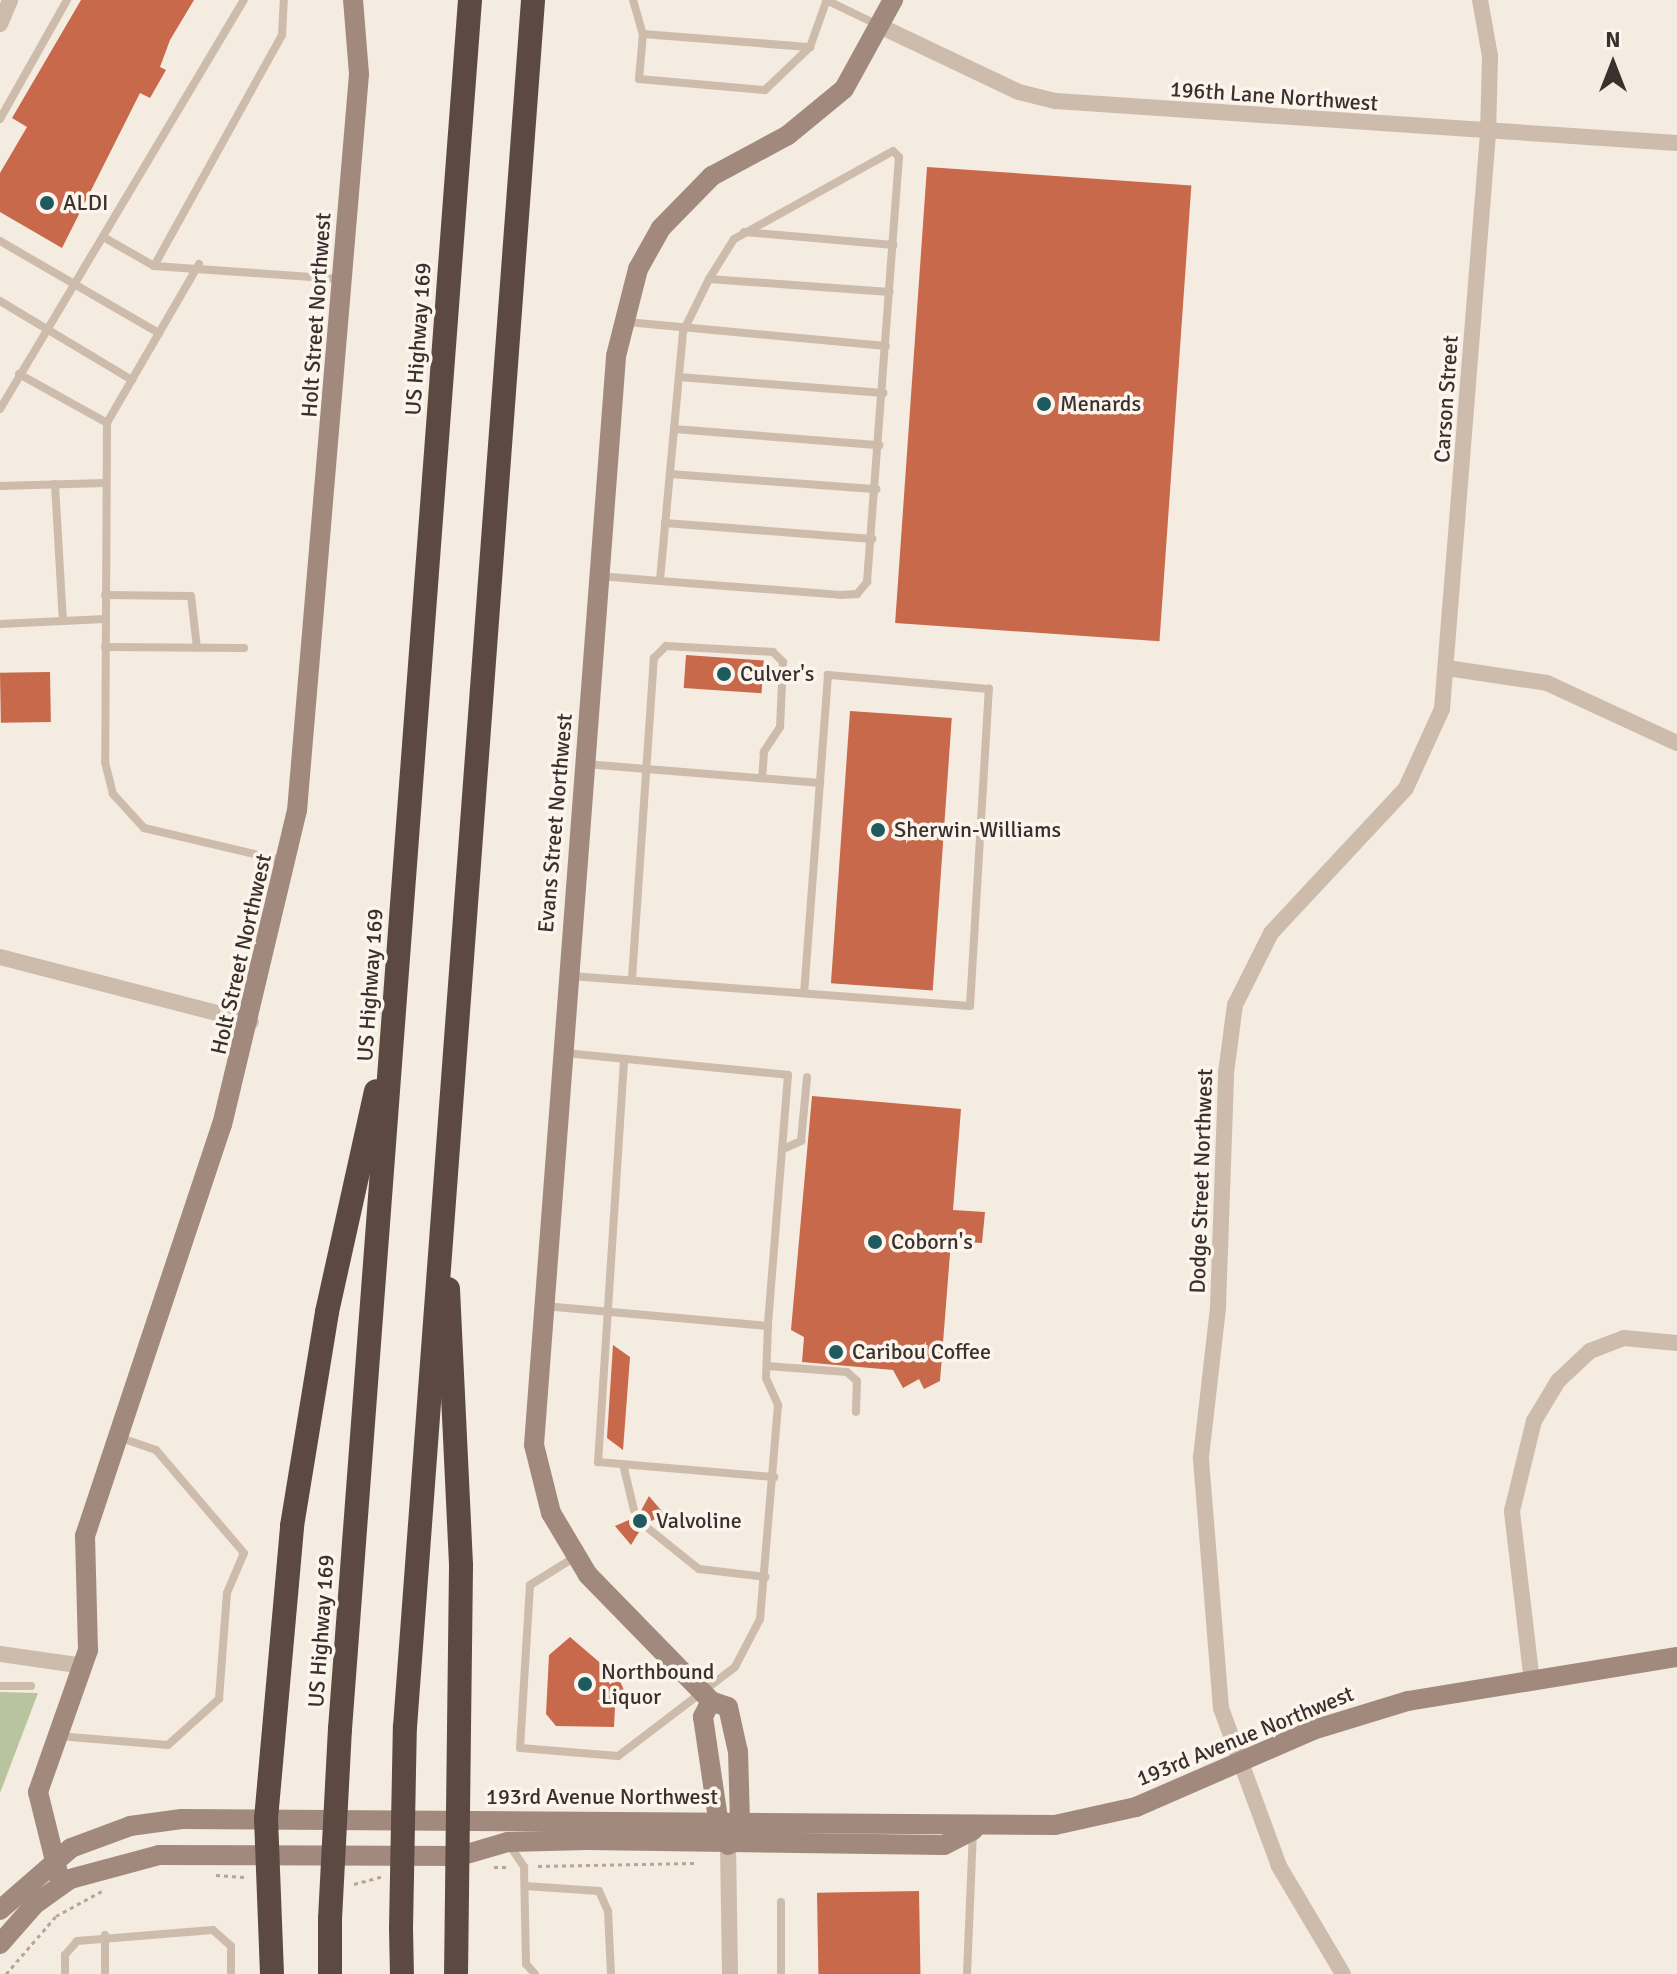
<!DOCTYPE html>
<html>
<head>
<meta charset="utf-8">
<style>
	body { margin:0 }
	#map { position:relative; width:1677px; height:1974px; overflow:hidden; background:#f4ebe1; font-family:Signika,sans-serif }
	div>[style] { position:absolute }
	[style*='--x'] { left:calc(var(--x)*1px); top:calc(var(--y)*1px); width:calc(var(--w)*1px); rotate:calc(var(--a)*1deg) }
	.green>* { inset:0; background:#b8c4a0 }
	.building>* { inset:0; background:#c8694b; transform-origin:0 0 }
	.path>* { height:3px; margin-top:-1.5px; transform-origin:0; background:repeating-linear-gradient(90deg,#b9a596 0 4px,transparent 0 8px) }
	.lane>* { height:8px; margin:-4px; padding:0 4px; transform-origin:4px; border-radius:4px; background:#cdbbac }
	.street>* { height:16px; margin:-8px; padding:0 8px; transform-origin:8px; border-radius:8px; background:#cdbbac }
	.secondary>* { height:20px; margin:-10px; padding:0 10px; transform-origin:10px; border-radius:10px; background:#a18a7d }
	.highway>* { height:24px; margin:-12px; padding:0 12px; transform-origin:12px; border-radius:12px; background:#5c4a42 }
	.highway-bridge>* { height:24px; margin:-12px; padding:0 12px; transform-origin:12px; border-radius:12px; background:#5c4a42 }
	.dots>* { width:22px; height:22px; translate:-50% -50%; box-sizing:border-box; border:4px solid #fbf5ee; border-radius:50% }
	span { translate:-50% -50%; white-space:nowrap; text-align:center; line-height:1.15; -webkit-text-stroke:7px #fbf5ee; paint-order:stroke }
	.street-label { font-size:22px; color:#3b302b }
	.poi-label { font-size:22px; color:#3b302b }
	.left { translate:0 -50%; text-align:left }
	.north { position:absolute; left:1573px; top:24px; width:80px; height:80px; -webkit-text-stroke:6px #fbf5ee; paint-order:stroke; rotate:0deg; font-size:22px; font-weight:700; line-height:32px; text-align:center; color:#3b302b }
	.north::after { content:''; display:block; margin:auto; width:28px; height:36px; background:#3b302b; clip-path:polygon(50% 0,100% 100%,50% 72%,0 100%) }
</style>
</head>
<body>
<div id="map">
	<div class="green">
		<div style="clip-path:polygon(0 1692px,38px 1693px,0 1793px)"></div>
	</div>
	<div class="building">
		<div style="clip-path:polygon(81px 0,194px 0,170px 40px,160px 67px,166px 70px,150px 98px,140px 93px,62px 248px,0 212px,0 173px,27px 127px,12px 118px)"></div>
		<div style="left:927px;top:167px;width:265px;height:457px;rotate:4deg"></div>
		<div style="left:686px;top:655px;width:78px;height:33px;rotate:4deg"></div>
		<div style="left:50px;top:672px;width:50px;height:50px;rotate:89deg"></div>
		<div style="left:850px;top:711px;width:102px;height:273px;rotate:4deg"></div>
		<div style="clip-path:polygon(812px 1096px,961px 1109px,953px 1210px,985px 1212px,982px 1243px,951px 1241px,940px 1381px,924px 1389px,919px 1379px,903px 1388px,893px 1370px,802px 1362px,804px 1337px,791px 1330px)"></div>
		<div style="clip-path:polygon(613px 1345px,630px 1357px,623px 1450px,607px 1438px)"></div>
		<div style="clip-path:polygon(649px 1496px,665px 1515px,644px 1524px,631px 1545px,615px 1526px,638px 1516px)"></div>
		<div style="clip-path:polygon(570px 1637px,619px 1679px,627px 1697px,615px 1707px,614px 1727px,556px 1726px,546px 1714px,549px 1655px)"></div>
		<div style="left:919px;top:1891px;width:83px;height:102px;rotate:89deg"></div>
	</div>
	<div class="path">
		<div style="--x:538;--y:1866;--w:156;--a:-1.1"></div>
		<div style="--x:494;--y:1867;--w:16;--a:0"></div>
		<div style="--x:216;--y:1875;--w:32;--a:4"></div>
		<div style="--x:354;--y:1884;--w:28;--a:-15"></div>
		<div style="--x:6;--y:1974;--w:77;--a:-49.2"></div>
		<div style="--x:56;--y:1916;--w:52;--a:-28.5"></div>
	</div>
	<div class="lane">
		<div style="--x:633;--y:0;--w:35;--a:74"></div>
		<div style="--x:643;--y:34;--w:45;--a:95.1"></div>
		<div style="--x:639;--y:79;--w:126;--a:5"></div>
		<div style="--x:765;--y:90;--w:62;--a:-43.7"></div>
		<div style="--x:810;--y:47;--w:48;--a:-70.4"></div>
		<div style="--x:826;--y:0;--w:60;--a:25.7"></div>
		<div style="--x:643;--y:34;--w:168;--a:4.5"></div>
		<div style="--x:0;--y:119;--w:137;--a:-60.6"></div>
		<div style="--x:744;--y:232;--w:150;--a:5"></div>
		<div style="--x:105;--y:238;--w:56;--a:29.7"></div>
		<div style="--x:154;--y:266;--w:187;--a:4"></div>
		<div style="--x:0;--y:241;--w:184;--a:30.1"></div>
		<div style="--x:199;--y:264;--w:184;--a:120.1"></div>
		<div style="--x:107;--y:423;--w:339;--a:90.3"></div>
		<div style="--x:105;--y:762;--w:33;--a:76"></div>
		<div style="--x:113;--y:794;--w:46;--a:47.6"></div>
		<div style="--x:144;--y:828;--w:145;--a:13.2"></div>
		<div style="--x:154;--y:266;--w:264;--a:-61"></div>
		<div style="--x:282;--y:35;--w:35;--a:-87"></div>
		<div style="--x:709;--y:279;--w:181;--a:4.1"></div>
		<div style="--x:0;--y:301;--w:154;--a:30.9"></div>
		<div style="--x:627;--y:322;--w:260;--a:5.3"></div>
		<div style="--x:19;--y:374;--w:101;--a:29.1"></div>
		<div style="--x:679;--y:377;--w:205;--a:4.5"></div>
		<div style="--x:0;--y:409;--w:476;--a:-59.2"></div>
		<div style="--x:674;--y:429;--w:206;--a:4.5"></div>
		<div style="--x:670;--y:474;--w:207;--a:4.2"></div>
		<div style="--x:55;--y:484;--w:137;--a:86.7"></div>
		<div style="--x:0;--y:486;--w:105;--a:-1.6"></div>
		<div style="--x:665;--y:523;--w:208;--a:4.4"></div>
		<div style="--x:599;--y:576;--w:61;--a:4.7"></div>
		<div style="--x:660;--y:581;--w:181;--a:4.4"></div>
		<div style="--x:840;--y:595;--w:17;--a:-3"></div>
		<div style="--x:857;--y:594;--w:16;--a:-50"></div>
		<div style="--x:867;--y:582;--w:426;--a:-85.7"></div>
		<div style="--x:899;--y:157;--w:8;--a:-135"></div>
		<div style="--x:893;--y:151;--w:182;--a:151"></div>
		<div style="--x:734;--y:239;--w:47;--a:122"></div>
		<div style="--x:709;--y:279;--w:59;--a:116.1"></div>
		<div style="--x:683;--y:332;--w:250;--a:95.3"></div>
		<div style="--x:105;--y:595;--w:86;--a:0.7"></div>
		<div style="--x:191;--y:596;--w:52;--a:83.4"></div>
		<div style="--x:0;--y:624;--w:105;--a:-2.7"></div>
		<div style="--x:105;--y:647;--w:139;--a:0.4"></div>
		<div style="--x:585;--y:764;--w:236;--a:4.6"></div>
		<div style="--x:571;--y:976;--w:400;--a:4.3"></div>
		<div style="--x:970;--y:1006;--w:318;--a:-86.6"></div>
		<div style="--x:989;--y:689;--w:162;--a:-175"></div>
		<div style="--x:828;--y:675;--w:318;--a:94.3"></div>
		<div style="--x:632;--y:979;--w:322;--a:-86.1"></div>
		<div style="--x:654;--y:658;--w:17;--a:-45"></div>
		<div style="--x:666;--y:646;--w:107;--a:3.2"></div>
		<div style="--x:773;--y:652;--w:14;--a:45"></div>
		<div style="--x:783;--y:662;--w:65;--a:92.6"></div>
		<div style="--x:780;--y:727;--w:30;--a:123"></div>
		<div style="--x:764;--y:752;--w:26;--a:94"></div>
		<div style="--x:565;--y:1053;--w:224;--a:5.6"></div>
		<div style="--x:788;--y:1075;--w:252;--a:94.6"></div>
		<div style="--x:768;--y:1326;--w:52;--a:92.2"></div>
		<div style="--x:766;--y:1378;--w:30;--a:66"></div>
		<div style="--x:778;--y:1405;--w:215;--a:94.8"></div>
		<div style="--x:760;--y:1619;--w:54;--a:117.5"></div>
		<div style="--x:735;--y:1667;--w:147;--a:142.7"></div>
		<div style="--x:618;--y:1756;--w:98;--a:-175.3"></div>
		<div style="--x:520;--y:1748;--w:163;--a:-86.5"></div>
		<div style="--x:530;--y:1585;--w:53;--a:-31.9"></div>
		<div style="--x:624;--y:1061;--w:402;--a:93.7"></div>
		<div style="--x:598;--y:1462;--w:177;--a:4.9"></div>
		<div style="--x:783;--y:1149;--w:20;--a:-24"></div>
		<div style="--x:801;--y:1141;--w:64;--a:-84.6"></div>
		<div style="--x:544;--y:1306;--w:225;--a:5.1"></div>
		<div style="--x:767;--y:1366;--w:80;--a:4.3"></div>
		<div style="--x:847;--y:1372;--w:13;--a:42"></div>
		<div style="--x:857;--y:1381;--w:31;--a:92"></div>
		<div style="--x:623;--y:1464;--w:47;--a:76.6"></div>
		<div style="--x:649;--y:1529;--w:64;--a:38.7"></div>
		<div style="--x:699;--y:1569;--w:67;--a:6.8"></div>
		<div style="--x:0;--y:1686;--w:31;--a:0"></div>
		<div style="--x:58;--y:1736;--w:110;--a:4.7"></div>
		<div style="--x:168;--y:1745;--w:69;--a:-42"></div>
		<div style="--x:219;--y:1699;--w:106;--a:-85.7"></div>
		<div style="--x:227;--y:1593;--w:43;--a:-67"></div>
		<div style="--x:244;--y:1553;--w:135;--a:-130.5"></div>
		<div style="--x:156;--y:1450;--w:40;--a:-161.1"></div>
		<div style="--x:508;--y:1843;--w:29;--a:56"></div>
		<div style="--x:524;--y:1867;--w:97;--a:88.8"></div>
		<div style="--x:526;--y:1964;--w:13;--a:48"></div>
		<div style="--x:525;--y:1886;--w:74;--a:3.9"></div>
		<div style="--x:599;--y:1891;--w:22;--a:66"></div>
		<div style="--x:608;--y:1911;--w:63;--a:87.3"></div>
		<div style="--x:105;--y:1935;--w:39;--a:90"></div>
		<div style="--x:65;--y:1974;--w:19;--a:-90"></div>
		<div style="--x:65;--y:1955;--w:18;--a:-49"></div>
		<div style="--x:77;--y:1941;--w:136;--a:-4.6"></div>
		<div style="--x:213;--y:1930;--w:24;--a:42"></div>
		<div style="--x:231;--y:1946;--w:28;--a:90"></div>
		<div style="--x:781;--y:1974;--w:72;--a:-90"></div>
		<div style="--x:967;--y:1974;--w:143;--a:-87.6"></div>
	</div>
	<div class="street">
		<div style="--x:0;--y:24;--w:26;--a:-67"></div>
		<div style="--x:884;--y:28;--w:149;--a:25.4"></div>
		<div style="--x:1019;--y:92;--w:38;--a:14"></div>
		<div style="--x:1056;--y:101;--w:622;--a:3.87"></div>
		<div style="--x:1447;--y:668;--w:101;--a:8.5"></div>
		<div style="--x:1547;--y:683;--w:143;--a:24.8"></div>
		<div style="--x:0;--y:957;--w:259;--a:14.5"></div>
		<div style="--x:0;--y:1654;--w:85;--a:8.1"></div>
		<div style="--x:1532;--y:1682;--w:172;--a:-96.7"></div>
		<div style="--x:1512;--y:1511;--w:93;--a:-76.3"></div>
		<div style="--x:1534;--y:1421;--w:47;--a:-59"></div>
		<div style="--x:1558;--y:1381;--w:44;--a:-43.2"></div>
		<div style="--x:1590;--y:1351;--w:36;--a:-21"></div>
		<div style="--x:1624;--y:1338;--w:53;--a:5.4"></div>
		<div style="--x:728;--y:1845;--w:129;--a:89.1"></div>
		<div style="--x:1343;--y:1974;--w:126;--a:-120.7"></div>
		<div style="--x:1279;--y:1866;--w:168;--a:-110.2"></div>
		<div style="--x:1221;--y:1708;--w:252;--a:-94.6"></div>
		<div style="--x:1201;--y:1457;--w:151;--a:-83.5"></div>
		<div style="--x:1218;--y:1307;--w:234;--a:-88"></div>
		<div style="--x:1226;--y:1073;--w:69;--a:-82.5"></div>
		<div style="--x:1235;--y:1005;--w:80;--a:-63.4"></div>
		<div style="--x:1271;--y:933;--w:198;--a:-47"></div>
		<div style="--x:1406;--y:788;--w:87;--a:-65.5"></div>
		<div style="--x:1442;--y:709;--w:577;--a:-85.43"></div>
		<div style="--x:1488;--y:134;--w:78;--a:-88.5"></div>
		<div style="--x:1490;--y:56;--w:57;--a:-100.1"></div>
	</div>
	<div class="secondary">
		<div style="--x:711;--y:1701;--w:18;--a:117"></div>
		<div style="--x:703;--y:1717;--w:116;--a:81.6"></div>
		<div style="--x:728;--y:1845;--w:26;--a:-62"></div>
		<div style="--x:740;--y:1822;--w:70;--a:-91.6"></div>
		<div style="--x:738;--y:1752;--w:46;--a:-102.5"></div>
		<div style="--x:728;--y:1707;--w:18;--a:-161"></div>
		<div style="--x:711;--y:1701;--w:176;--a:-134.3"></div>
		<div style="--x:588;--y:1575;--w:72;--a:-120.8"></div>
		<div style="--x:551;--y:1513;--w:70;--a:-104"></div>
		<div style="--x:534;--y:1445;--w:1092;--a:-85.69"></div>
		<div style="--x:616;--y:356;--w:90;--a:-75.8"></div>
		<div style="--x:638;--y:269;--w:47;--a:-60.7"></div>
		<div style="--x:661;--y:228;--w:73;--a:-45.6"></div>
		<div style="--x:712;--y:176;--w:86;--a:-28.3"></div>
		<div style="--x:788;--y:135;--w:72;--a:-39.4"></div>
		<div style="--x:844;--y:89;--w:102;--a:-61.2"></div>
		<div style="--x:61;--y:1885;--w:96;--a:-103.9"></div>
		<div style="--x:38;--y:1792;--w:151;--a:-70.6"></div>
		<div style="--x:88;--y:1650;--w:114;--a:-91.5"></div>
		<div style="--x:85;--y:1536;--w:433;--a:-71.6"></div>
		<div style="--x:222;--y:1125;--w:323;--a:-76.6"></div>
		<div style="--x:297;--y:811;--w:740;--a:-85.19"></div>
		<div style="--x:359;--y:74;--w:74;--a:-94.6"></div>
		<div style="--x:0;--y:1910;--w:94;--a:-41.1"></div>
		<div style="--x:71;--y:1848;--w:63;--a:-20.4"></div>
		<div style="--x:130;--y:1826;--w:52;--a:-7.7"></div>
		<div style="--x:182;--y:1819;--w:873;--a:0.39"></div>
		<div style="--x:1055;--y:1825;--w:83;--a:-12.5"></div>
		<div style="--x:1136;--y:1807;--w:193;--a:-23.5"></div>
		<div style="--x:1313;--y:1730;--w:99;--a:-17"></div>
		<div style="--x:1408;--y:1701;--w:273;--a:-9.3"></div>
		<div style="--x:0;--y:1944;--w:53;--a:-48.8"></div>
		<div style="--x:35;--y:1904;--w:43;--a:-35.5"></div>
		<div style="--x:70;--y:1879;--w:92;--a:-15.1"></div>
		<div style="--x:159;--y:1855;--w:301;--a:0.2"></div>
		<div style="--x:460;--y:1856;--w:50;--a:-16.3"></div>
		<div style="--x:508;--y:1842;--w:79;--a:-1.5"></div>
		<div style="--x:587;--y:1840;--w:357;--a:0.8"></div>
		<div style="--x:944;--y:1845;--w:33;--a:-27"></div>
	</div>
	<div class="highway">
		<div style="--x:448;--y:1289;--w:277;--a:87.3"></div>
		<div style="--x:461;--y:1566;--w:408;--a:90.7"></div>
		<div style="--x:405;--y:1727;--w:1732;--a:-85.76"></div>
		<div style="--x:340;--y:1729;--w:1734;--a:-85.7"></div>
		<div style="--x:401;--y:1928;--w:46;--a:88.8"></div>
		<div style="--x:272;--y:1974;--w:155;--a:-92.2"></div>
		<div style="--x:266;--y:1819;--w:294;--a:-84.9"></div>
		<div style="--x:292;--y:1526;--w:217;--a:-80.7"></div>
		<div style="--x:327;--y:1312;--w:226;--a:-77.5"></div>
		<div style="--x:330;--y:1974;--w:55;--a:-90"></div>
	</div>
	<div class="highway-bridge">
		<div style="--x:330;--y:1919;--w:190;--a:-87"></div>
		<div style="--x:401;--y:1928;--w:201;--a:-88.9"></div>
	</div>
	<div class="dots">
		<div style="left:47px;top:203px;background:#1f5a5e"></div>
		<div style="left:1044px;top:404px;background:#1f5a5e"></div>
		<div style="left:724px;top:674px;background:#1f5a5e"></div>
		<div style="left:878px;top:830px;background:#1f5a5e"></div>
		<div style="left:875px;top:1242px;background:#1f5a5e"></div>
		<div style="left:836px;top:1352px;background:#1f5a5e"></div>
		<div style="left:640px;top:1521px;background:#1f5a5e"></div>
		<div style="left:585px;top:1684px;background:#1f5a5e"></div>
	</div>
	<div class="street-label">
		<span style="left:1274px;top:96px;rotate:4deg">196th Lane Northwest</span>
		<span style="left:316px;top:315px;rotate:-86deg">Holt Street Northwest</span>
		<span style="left:418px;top:339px;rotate:-86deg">US Highway 169</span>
		<span style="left:1446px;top:399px;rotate:-86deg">Carson Street</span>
		<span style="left:555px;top:823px;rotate:-85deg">Evans Street Northwest</span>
		<span style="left:241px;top:954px;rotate:-77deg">Holt Street Northwest</span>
		<span style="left:370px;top:985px;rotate:-86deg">US Highway 169</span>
		<span style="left:1201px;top:1181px;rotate:-88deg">Dodge Street Northwest</span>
		<span style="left:321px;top:1631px;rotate:-86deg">US Highway 169</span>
		<span style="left:1245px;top:1736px;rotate:-22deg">193rd Avenue Northwest</span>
		<span style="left:602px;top:1797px">193rd Avenue Northwest</span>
	</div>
	<div class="poi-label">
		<span class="left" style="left:63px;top:203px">ALDI</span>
		<span class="left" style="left:1060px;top:404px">Menards</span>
		<span class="left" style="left:740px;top:674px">Culver's</span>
		<span class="left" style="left:894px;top:830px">Sherwin-Williams</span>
		<span class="left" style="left:891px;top:1242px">Coborn's</span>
		<span class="left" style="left:852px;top:1352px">Caribou Coffee</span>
		<span class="left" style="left:656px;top:1521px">Valvoline</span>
		<span class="left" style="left:601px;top:1684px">Northbound<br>Liquor</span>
	</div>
	<div class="north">N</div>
</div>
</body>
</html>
